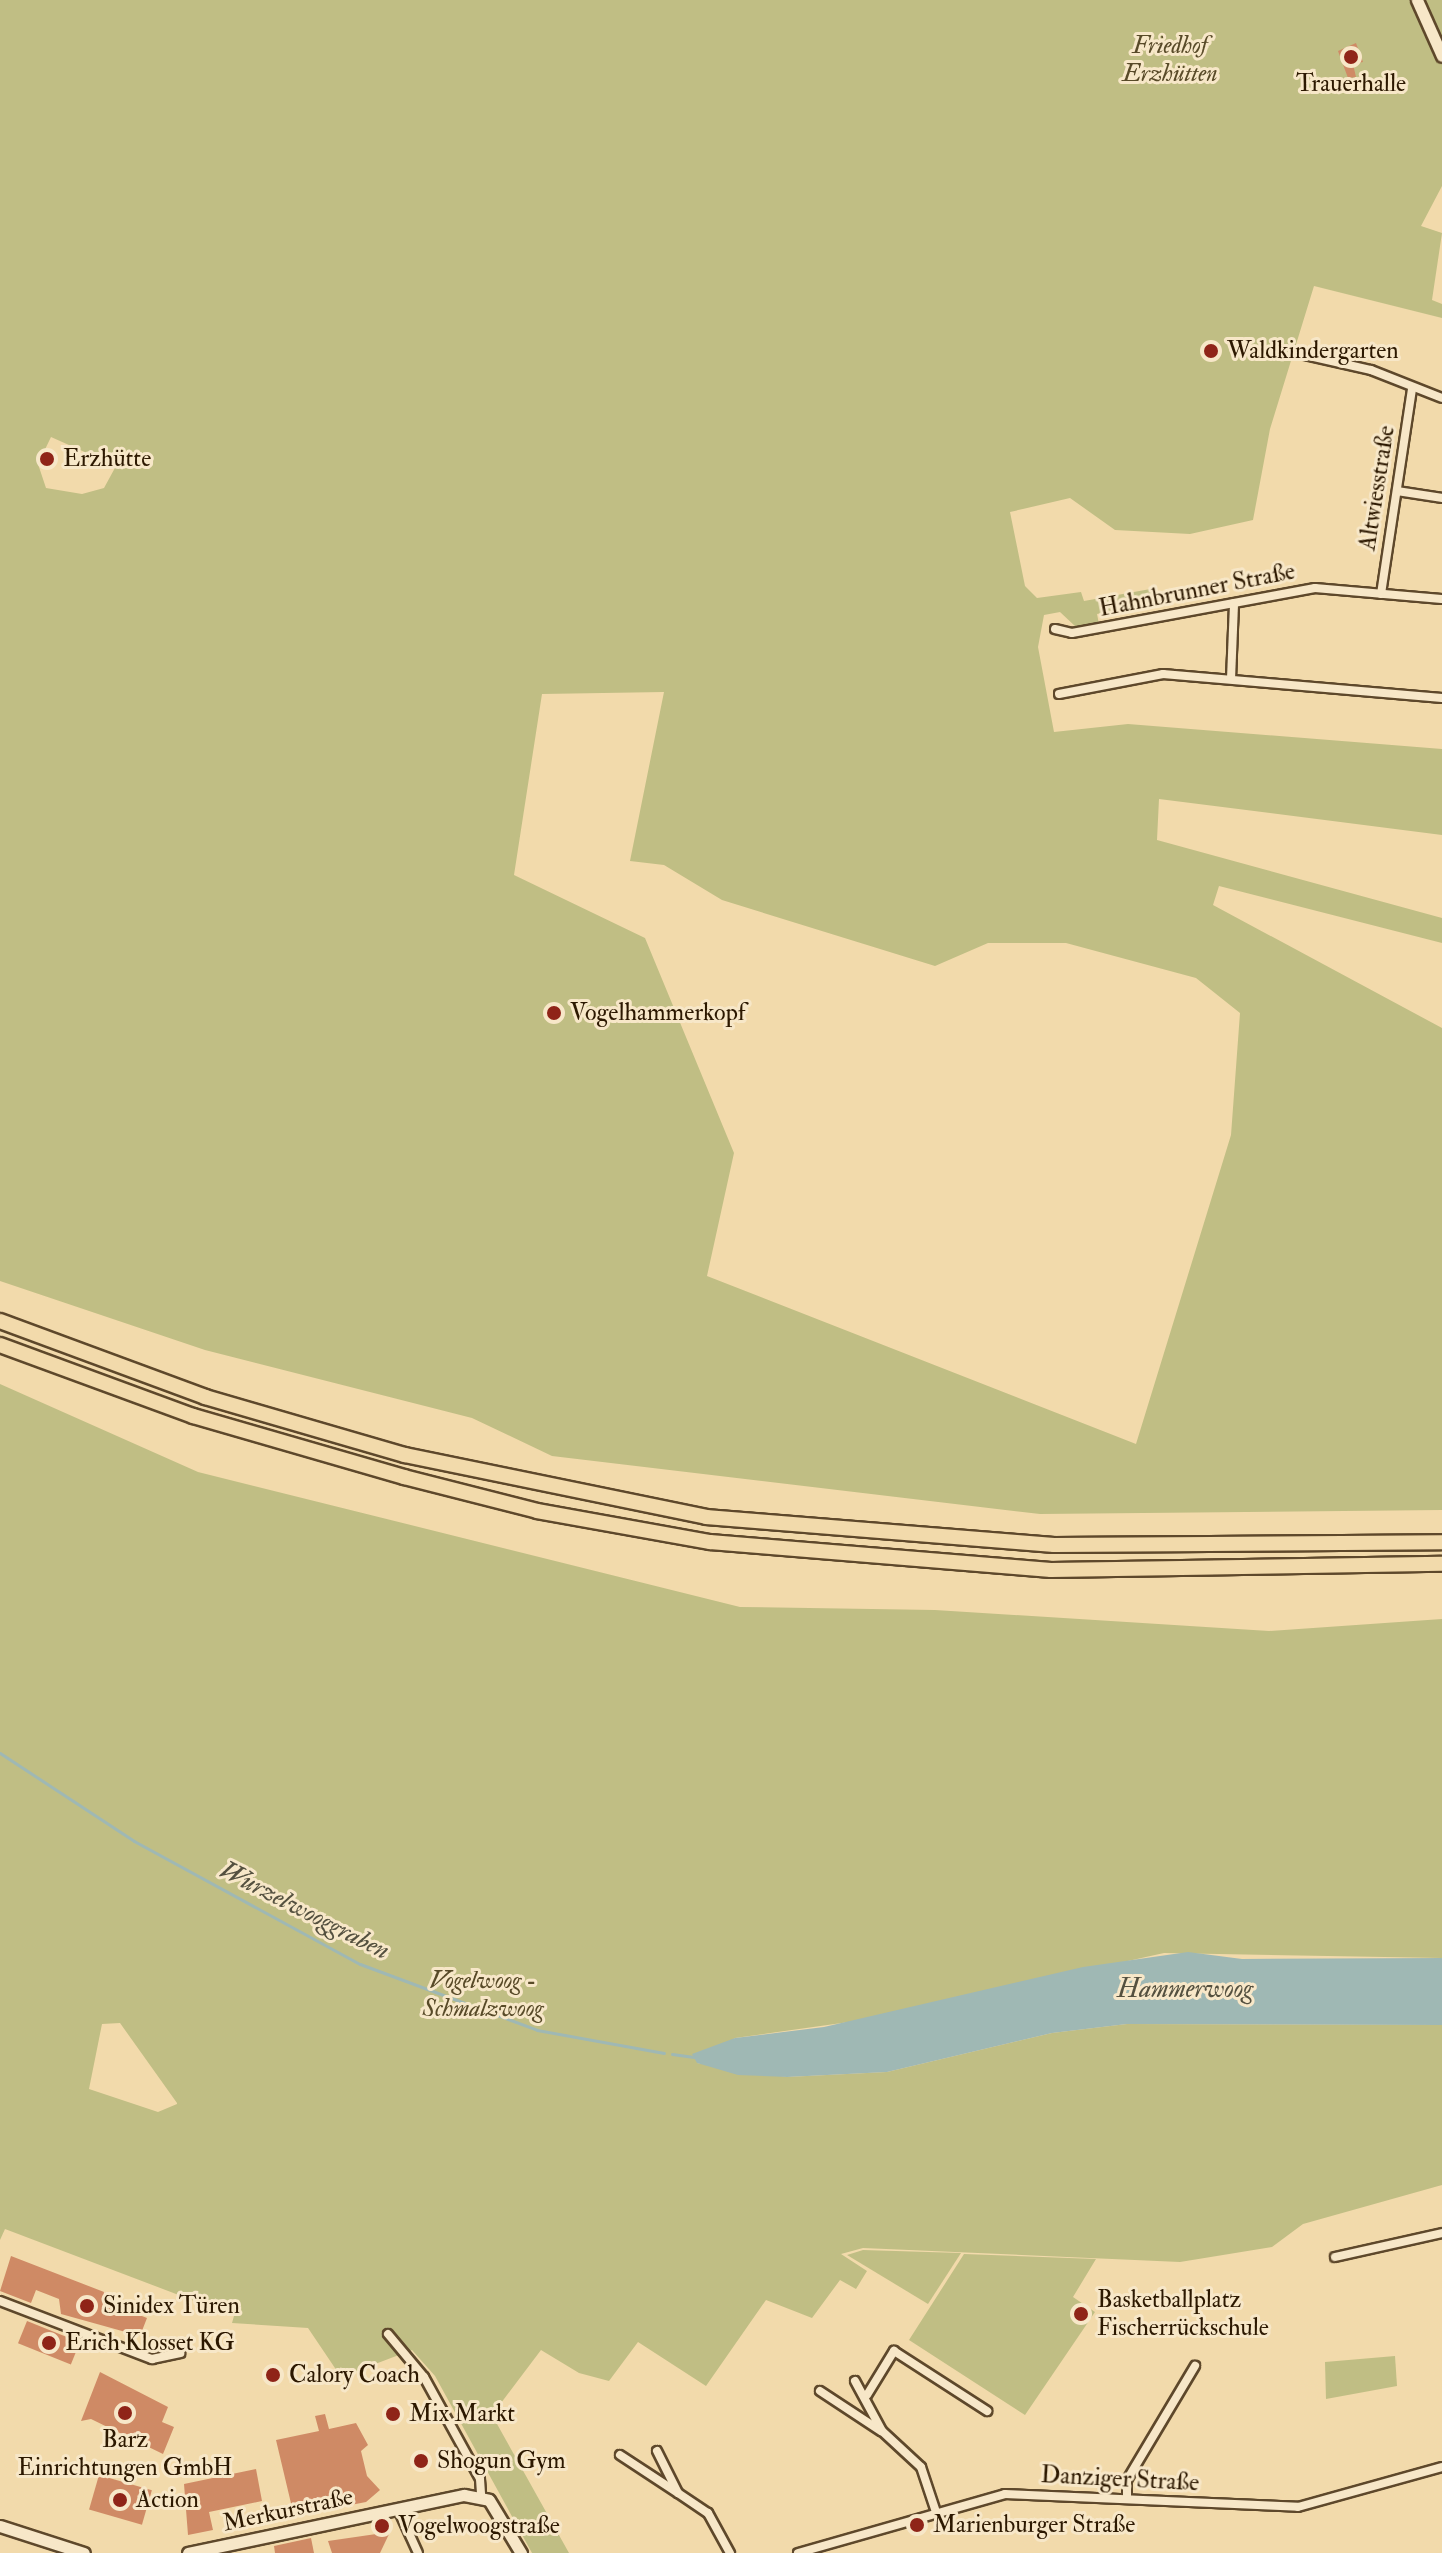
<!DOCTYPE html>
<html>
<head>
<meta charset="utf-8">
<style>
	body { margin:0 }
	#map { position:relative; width:1442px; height:2553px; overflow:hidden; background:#f2daab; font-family:"IM FELL Double Pica",serif }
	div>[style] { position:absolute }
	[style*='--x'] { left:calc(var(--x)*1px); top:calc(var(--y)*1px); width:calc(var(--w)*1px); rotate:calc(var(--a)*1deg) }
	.green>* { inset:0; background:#c0be84 }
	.water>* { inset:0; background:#9fb8b4 }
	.stream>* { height:3px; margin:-1.5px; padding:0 1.5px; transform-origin:1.5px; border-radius:1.5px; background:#9fb8b4 }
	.building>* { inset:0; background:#cf8a65; transform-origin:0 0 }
	.roads { filter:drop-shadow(2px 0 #5e482b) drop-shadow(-2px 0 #5e482b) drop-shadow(0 2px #5e482b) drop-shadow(0 -2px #5e482b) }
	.street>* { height:8px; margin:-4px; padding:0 4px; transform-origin:4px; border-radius:4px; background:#f7e7c8 }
	.secondary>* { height:11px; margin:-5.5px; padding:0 5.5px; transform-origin:5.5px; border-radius:5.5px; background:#f7e7c8 }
	.highway>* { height:14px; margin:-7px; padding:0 7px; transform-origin:7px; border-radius:7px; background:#f2daab }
	.dots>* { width:22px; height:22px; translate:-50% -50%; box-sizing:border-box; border:4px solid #f7e7c8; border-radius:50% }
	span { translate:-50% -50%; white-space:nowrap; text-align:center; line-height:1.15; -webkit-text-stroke:6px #f7e7c8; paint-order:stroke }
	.park-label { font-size:24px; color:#584a28; font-style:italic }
	.poi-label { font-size:24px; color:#2c1800 }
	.left { translate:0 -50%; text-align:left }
	.street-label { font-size:24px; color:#2c1800 }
	.water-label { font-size:26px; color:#54503f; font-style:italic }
</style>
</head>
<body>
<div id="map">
	<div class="green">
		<div style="clip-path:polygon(evenodd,0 0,1442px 0,1442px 186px,1421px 226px,1442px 233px,1432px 300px,1442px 304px,1442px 318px,1314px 286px,1270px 429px,1253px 520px,1190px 534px,1115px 530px,1070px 498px,1010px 512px,1025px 586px,1037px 598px,1081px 592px,1084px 601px,1156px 588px,1158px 602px,1097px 614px,1099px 624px,1076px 627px,1060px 612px,1044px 615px,1038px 647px,1054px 732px,1128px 724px,1442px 749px,1442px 835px,1159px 799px,1157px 840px,1442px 918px,1442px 943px,1219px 886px,1213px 905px,1442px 1028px,1442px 1510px,1040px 1514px,552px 1456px,472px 1418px,205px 1350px,0 1281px,0 0,51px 437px,116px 466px,104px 488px,82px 494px,46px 488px,38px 464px,51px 437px,0 0,664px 692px,630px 861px,664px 865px,722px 900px,935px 966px,988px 943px,1066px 943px,1196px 978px,1240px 1013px,1231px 1135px,1136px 1444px,707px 1276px,734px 1153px,645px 938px,514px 875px,542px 694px,664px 692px)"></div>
		<div style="clip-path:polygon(evenodd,0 1384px,198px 1472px,740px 1607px,935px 1610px,1269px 1631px,1442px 1619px,1442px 1958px,1164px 1953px,856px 2021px,735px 2038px,697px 2063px,787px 2077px,887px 2072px,1052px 2033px,1127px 2024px,1442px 2025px,1442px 2185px,1303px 2224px,1272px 2247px,1180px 2262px,863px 2248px,841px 2254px,867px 2271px,856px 2289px,840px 2280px,812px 2318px,766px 2300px,706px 2386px,638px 2342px,609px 2381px,579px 2373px,541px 2350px,492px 2415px,569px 2553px,532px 2553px,435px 2376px,412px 2350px,341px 2377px,308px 2328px,232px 2323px,234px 2316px,5px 2229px,0 2240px,0 1384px,120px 2023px,177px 2103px,177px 2104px,158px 2112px,89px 2089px,102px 2024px,120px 2023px)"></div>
		<div style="clip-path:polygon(863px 2250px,961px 2253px,928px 2304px,847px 2255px)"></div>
		<div style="clip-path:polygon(964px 2254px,1096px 2259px,1073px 2297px,1095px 2312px,1025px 2415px,909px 2340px)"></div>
		<div style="clip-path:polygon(1395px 2356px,1397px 2386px,1326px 2399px,1325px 2362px)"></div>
	</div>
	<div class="water">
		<div style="clip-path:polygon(1188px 1952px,1242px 1959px,1442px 1958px,1442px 2025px,1127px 2024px,1052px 2033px,887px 2072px,787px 2077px,738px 2075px,697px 2063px,692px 2054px,735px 2038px,824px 2027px,1083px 1967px)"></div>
	</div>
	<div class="stream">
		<div style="--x:0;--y:1753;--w:160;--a:33.3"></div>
		<div style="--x:134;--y:1841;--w:257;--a:28.6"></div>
		<div style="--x:360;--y:1964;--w:189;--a:20.4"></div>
		<div style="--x:537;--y:2030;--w:129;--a:10.3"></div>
		<div style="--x:672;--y:2054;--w:22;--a:8"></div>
	</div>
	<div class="building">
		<div style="clip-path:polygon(1356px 43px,1363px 62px,1353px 64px,1356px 77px,1348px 78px,1338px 51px)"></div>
		<div style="clip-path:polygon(11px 2256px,117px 2297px,114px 2305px,147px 2318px,140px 2336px,61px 2314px,59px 2299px,36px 2290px,31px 2303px,0 2291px)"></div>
		<div style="left:27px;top:2321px;width:57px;height:24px;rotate:22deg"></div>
		<div style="clip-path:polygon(100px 2372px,168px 2407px,162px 2422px,174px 2427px,163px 2454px,91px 2419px,81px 2421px)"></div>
		<div style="clip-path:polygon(325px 2414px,329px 2429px,356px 2423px,368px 2445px,361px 2451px,367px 2476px,380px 2490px,366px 2502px,294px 2516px,276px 2440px,319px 2431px,315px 2416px)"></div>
		<div style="clip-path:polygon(256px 2469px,262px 2501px,209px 2512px,213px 2530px,188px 2535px,184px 2484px)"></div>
		<div style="left:99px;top:2475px;width:55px;height:36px;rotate:16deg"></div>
		<div style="clip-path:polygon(390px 2532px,380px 2553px,332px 2553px,328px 2541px)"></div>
		<div style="clip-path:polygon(311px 2538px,314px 2553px,275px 2553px,274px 2546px)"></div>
	</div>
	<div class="roads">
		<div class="street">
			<div style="--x:1305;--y:355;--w:68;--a:12.8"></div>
			<div style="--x:1371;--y:370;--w:76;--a:21.5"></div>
			<div style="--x:1397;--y:491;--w:46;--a:8.8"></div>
			<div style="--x:1381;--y:594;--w:208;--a:-81.4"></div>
			<div style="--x:1055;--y:629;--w:17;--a:13"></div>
			<div style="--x:1072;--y:633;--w:247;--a:-10.5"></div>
			<div style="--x:1315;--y:588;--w:127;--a:5"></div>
			<div style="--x:1231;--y:679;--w:76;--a:-87.7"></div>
			<div style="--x:1059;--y:694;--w:106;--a:-10.9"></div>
			<div style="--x:1163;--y:674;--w:280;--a:4.9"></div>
			<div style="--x:1335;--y:2257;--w:110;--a:-12.6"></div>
			<div style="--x:0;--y:2301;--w:163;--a:20.9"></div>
			<div style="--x:152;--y:2359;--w:29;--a:-12"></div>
			<div style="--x:388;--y:2334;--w:56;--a:50.1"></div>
			<div style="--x:424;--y:2377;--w:116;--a:61.2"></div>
			<div style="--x:480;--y:2479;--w:16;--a:86"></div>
			<div style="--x:855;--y:2381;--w:57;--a:61.6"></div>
			<div style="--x:882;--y:2431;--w:53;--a:42.7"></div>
			<div style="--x:921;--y:2467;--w:47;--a:71.6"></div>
			<div style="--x:820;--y:2391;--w:73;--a:33.3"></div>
			<div style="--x:867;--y:2395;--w:52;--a:-58.5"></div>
			<div style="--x:894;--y:2351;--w:111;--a:32.8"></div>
			<div style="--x:657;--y:2451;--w:47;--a:63.4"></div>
			<div style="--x:678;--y:2493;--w:36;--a:34"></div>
			<div style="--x:708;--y:2513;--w:46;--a:61.2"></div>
			<div style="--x:620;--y:2455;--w:69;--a:33.2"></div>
			<div style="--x:1127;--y:2499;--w:19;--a:-90"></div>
			<div style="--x:1127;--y:2480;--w:133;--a:-59.2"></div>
			<div style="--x:398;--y:2509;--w:48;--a:65.6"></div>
			<div style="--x:798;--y:2553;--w:215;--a:-15.9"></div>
			<div style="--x:1005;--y:2494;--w:293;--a:2.5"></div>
			<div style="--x:1298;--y:2507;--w:149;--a:-15.5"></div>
		</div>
		<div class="secondary">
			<div style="--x:1417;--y:0;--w:61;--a:65.9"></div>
			<div style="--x:0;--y:2526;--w:88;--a:17.8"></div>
			<div style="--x:188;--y:2553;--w:282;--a:-11.9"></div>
			<div style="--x:464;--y:2495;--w:25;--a:11"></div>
			<div style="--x:489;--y:2500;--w:62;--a:58.9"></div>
		</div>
		<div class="highway">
			<div style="--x:0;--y:1321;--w:219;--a:20.3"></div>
			<div style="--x:205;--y:1397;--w:208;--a:16.2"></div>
			<div style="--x:405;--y:1455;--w:307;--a:11.6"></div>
			<div style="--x:706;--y:1517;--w:349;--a:4.6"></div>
			<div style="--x:1054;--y:1545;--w:388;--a:-0.4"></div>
			<div style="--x:0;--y:1345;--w:206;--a:20.2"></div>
			<div style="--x:193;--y:1416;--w:220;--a:16.1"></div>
			<div style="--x:404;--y:1477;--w:137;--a:14.3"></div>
			<div style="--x:537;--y:1511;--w:176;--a:10.2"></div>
			<div style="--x:710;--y:1542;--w:342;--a:4.7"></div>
			<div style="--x:1051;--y:1570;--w:391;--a:-0.9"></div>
		</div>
	</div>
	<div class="dots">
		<div style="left:1351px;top:57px;background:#8f2418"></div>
		<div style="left:1211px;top:351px;background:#8f2418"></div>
		<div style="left:47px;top:459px;background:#8f2418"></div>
		<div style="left:554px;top:1013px;background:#8f2418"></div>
		<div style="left:87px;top:2306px;background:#8f2418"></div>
		<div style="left:1081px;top:2314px;background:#8f2418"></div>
		<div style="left:49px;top:2343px;background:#8f2418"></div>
		<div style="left:273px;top:2375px;background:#8f2418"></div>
		<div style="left:125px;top:2413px;background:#8f2418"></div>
		<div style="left:393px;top:2414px;background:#8f2418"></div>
		<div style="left:421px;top:2461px;background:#8f2418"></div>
		<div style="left:120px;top:2500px;background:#8f2418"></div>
		<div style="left:917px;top:2525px;background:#8f2418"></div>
		<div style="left:382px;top:2526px;background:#8f2418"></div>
	</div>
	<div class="park-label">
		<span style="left:1170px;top:60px">Friedhof<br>Erzhütten</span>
		<span style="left:483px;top:1995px">Vogelwoog -<br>Schmalzwoog</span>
	</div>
	<div class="poi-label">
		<span style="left:1351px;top:84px">Trauerhalle</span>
		<span class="left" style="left:1227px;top:351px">Waldkindergarten</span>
		<span class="left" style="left:63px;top:459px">Erzhütte</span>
		<span class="left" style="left:570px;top:1013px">Vogelhammerkopf</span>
		<span class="left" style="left:1097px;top:2314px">Basketballplatz<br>Fischerrückschule</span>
		<span class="left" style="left:103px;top:2306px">Sinidex Türen</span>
		<span class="left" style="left:65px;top:2343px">Erich Klosset KG</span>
		<span class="left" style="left:289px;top:2375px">Calory Coach</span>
		<span class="left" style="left:409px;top:2414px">Mix Markt</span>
		<span style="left:125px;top:2454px">Barz<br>Einrichtungen GmbH</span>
		<span class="left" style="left:437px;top:2461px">Shogun Gym</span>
		<span class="left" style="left:136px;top:2500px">Action</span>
		<span class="left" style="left:933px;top:2525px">Marienburger Straße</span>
		<span class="left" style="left:398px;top:2526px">Vogelwoogstraße</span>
	</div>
	<div class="street-label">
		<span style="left:1377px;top:488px;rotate:-81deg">Altwiesstraße</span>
		<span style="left:1197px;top:590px;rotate:-11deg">Hahnbrunner Straße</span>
		<span style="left:1120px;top:2479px;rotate:3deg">Danziger Straße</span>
		<span style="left:288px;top:2510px;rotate:-12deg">Merkurstraße</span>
	</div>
	<div class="water-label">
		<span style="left:304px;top:1911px;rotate:27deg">Wurzelwooggraben</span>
		<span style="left:1185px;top:1990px">Hammerwoog</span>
	</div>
</div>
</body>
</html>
